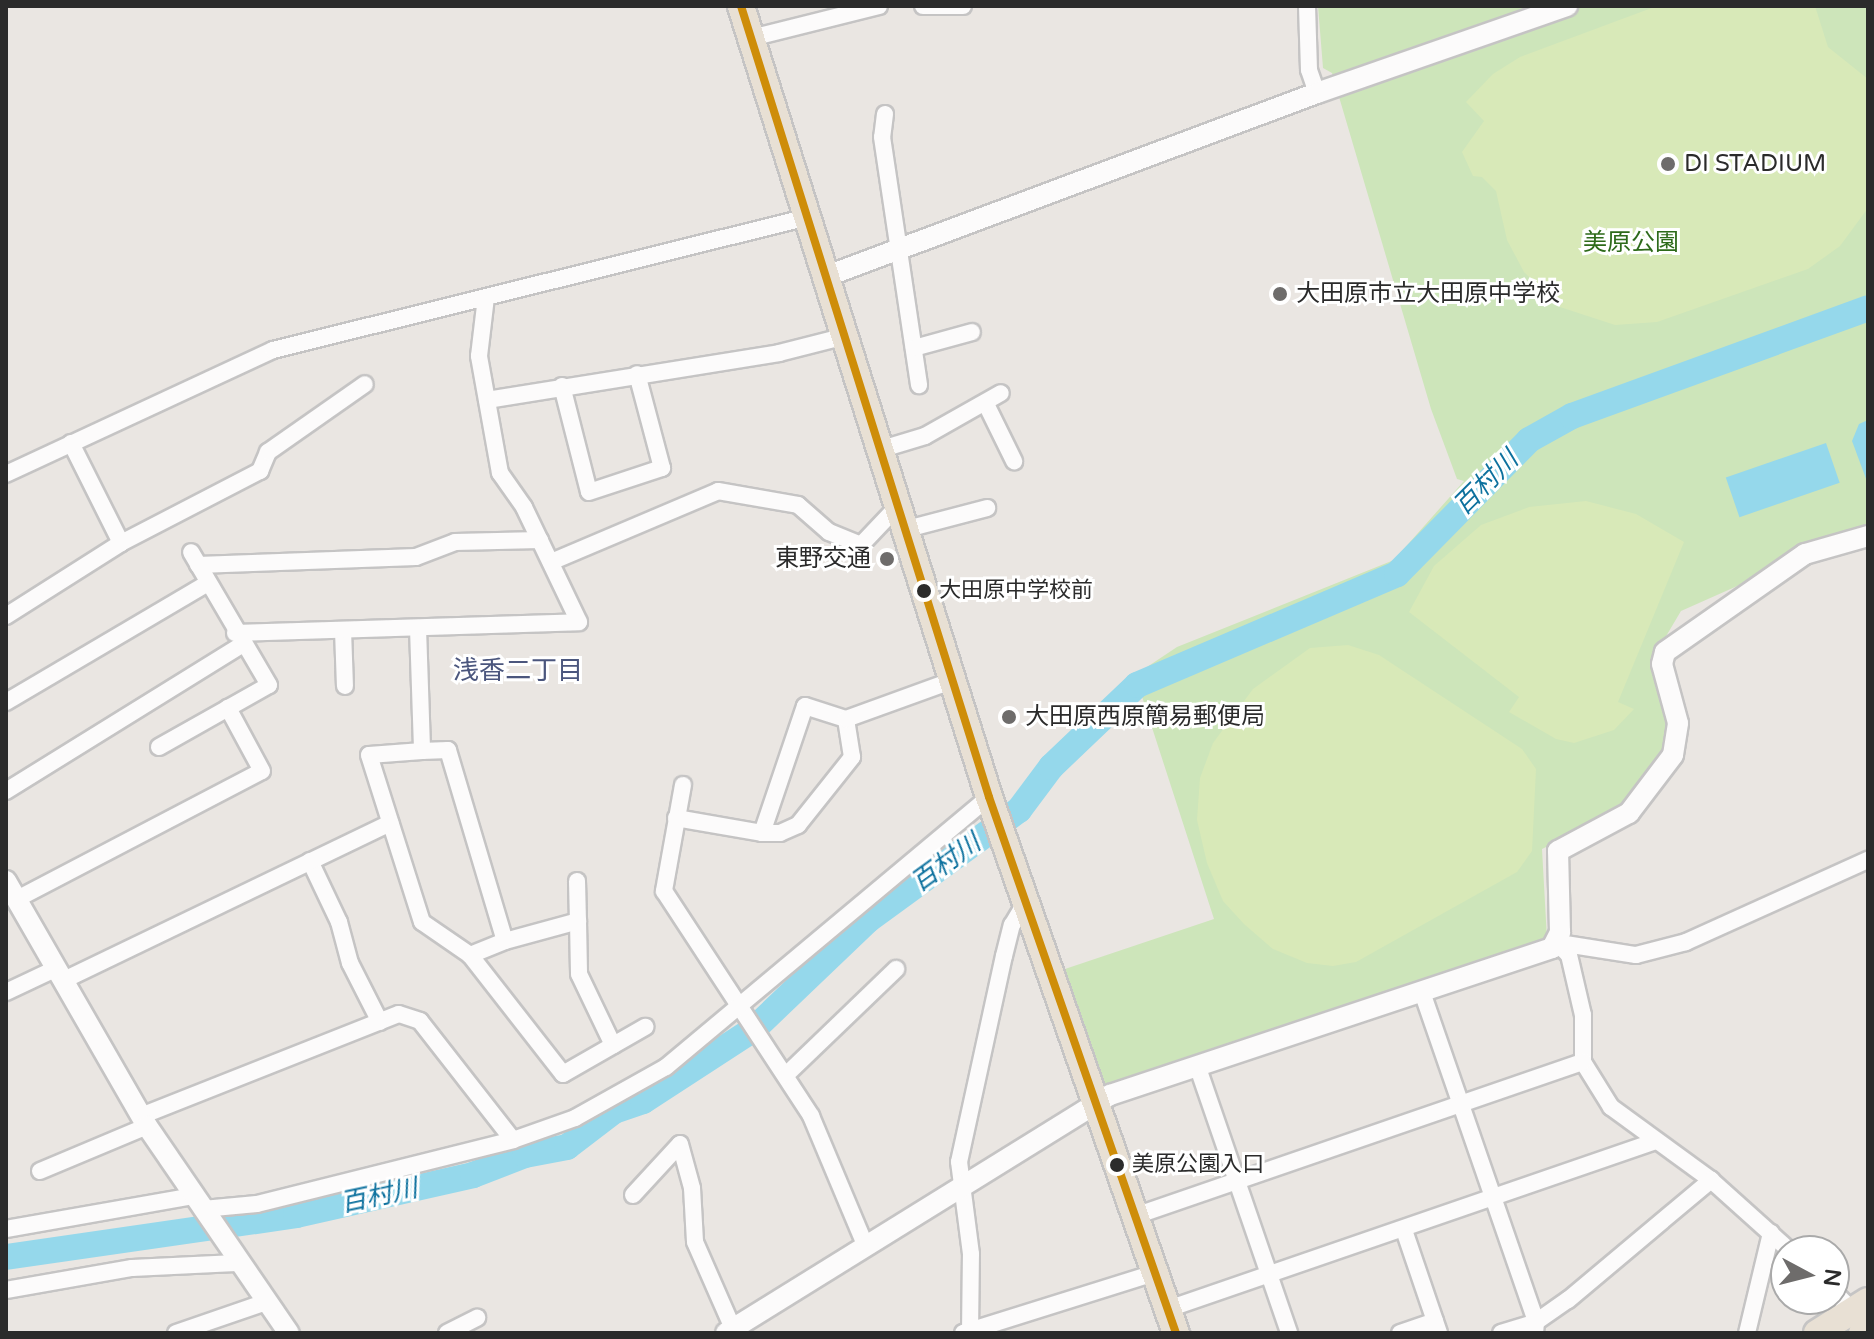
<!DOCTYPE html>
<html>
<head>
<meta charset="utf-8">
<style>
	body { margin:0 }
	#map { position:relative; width:1874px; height:1339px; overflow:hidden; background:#eae6e2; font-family:"Varela Round","Noto Sans JP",sans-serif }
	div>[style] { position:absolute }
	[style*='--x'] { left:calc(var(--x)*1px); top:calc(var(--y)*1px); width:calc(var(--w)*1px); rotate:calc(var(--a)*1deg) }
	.green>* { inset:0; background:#cde5ba }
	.pitch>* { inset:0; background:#d8e9b8 }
	.water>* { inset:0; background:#95d8eb; transform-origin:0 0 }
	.river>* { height:26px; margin:-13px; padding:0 13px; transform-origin:13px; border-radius:13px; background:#95d8eb }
	.roads { filter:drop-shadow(2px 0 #c5c4c4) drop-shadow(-2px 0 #c5c4c4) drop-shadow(0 2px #c5c4c4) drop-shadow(0 -2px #c5c4c4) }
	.minor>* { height:16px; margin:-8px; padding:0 8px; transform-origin:8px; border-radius:8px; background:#fcfbfb }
	.tertiary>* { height:20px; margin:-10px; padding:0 10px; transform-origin:10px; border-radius:10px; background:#fcfbfb }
	.trunk>* { height:26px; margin:-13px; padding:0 13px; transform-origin:13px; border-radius:13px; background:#e8e0d4 }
	.bus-1>* { height:8px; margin:-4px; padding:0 4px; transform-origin:4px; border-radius:4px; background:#ce8d09 }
	.dots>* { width:22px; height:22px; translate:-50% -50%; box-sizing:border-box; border:4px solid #fff; border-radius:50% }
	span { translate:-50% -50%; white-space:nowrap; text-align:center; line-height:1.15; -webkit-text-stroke:6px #fff; paint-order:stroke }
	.bus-label { font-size:22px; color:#2b2b2b }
	.left { translate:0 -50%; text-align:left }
	.poi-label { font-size:24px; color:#2b2b2b }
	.right { translate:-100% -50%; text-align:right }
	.park-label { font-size:24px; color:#2d6a1a }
	.water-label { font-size:26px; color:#0d719e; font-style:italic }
	.neighbourhood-label { font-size:26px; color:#4b567d }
	.frame { position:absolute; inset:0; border:8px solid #2b2b2b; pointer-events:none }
	.north { position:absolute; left:1770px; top:1235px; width:80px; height:80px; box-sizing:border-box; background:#fff; border:2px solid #aaa; border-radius:50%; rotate:97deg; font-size:22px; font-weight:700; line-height:32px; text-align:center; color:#2b2b2b }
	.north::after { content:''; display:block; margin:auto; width:28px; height:36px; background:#6e6c6b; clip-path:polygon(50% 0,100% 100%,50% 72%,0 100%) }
</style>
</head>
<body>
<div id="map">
	<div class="green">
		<div style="clip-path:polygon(1318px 6px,1868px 6px,1868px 528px,1681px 611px,1659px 648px,1668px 729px,1666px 749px,1646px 786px,1610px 816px,1542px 849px,1547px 939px,1539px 946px,1103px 1086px,1062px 970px,1214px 919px,1135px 675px,1177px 647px,1394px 560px,1464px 481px,1457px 479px,1431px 409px,1332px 73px,1323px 68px)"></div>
	</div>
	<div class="pitch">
		<div style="clip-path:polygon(1657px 6px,1815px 6px,1828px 47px,1868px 79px,1868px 208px,1840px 246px,1808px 269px,1657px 322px,1615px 325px,1560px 307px,1524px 272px,1507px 240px,1496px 191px,1482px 177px,1473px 176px,1462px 152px,1484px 121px,1466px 102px,1493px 74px,1520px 57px)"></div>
		<div style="clip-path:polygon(1586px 501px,1636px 514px,1684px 542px,1618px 702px,1634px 709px,1614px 730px,1574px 743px,1556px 739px,1509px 712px,1519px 697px,1409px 612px,1434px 566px,1481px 525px,1529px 507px)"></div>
		<div style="clip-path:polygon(1348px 645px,1379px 655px,1522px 749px,1536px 769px,1532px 851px,1517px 872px,1356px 962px,1333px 966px,1307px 963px,1273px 949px,1244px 924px,1223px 901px,1207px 863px,1197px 820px,1200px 778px,1213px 743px,1253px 689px,1310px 648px)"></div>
	</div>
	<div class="water">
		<div style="clip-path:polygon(1868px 420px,1868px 484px,1852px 441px,1859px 424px)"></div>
		<div style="left:1826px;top:443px;width:42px;height:106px;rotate:71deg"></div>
	</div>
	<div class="river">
		<div style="--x:6;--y:1257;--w:293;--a:-8.2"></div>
		<div style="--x:296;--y:1215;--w:181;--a:-12.7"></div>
		<div style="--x:473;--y:1175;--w:56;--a:-21"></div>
		<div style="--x:525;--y:1155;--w:43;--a:-10.8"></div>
		<div style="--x:567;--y:1147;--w:59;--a:-37.5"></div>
		<div style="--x:614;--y:1111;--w:31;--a:-19"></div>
		<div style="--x:643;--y:1101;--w:132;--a:-33"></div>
		<div style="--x:754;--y:1029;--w:158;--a:-43.7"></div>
		<div style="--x:868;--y:920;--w:187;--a:-36.1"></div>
		<div style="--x:1019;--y:810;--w:54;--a:-53.3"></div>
		<div style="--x:1051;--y:767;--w:119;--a:-43.6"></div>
		<div style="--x:1137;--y:685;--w:283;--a:-23.1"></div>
		<div style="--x:1397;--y:574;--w:188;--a:-45.4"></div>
		<div style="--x:1529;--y:440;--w:49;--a:-29.2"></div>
		<div style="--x:1572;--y:416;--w:315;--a:-20"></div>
	</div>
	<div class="roads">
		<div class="minor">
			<div style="--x:923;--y:6;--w:40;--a:0"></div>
			<div style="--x:1307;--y:6;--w:64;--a:88.2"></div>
			<div style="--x:1309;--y:70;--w:24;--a:71"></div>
			<div style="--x:751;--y:38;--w:132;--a:-14"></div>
			<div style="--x:885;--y:114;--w:23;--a:97"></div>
			<div style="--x:882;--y:137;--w:251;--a:81.5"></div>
			<div style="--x:914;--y:348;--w:60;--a:-15.4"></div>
			<div style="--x:562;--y:386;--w:109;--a:75.7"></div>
			<div style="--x:589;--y:492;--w:77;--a:-18.2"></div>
			<div style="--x:662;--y:468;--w:97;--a:-104.9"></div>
			<div style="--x:487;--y:400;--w:296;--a:-9.1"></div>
			<div style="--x:779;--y:353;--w:69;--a:-14.2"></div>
			<div style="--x:986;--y:404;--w:64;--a:63.8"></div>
			<div style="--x:71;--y:443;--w:112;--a:63.4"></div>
			<div style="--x:882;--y:449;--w:45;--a:-16.8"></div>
			<div style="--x:925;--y:436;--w:87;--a:-29.5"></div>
			<div style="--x:6;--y:474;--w:294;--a:-24.9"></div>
			<div style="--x:273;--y:350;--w:551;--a:-13.96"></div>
			<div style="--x:907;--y:529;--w:83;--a:-14.7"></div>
			<div style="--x:551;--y:562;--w:181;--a:-23"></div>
			<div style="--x:718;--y:491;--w:81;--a:9.9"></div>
			<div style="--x:798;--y:505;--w:41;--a:41.1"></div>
			<div style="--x:829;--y:532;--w:35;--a:22"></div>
			<div style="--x:861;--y:545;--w:55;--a:-46.5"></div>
			<div style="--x:198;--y:565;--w:218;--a:-2.1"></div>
			<div style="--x:416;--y:557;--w:42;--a:-21"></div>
			<div style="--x:455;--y:542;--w:85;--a:-1.3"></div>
			<div style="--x:6;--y:616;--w:136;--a:-32.4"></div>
			<div style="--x:121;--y:543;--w:157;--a:-27.4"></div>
			<div style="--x:260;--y:471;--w:21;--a:-67"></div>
			<div style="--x:268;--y:452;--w:118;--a:-35"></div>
			<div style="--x:418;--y:628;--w:123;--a:88.1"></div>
			<div style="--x:422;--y:751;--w:26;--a:-2"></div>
			<div style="--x:448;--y:750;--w:199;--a:73.4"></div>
			<div style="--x:505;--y:941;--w:38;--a:158"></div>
			<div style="--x:470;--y:955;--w:151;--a:52"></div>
			<div style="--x:563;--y:1074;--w:95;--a:-29.8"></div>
			<div style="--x:343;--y:630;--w:56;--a:88"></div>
			<div style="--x:235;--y:633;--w:344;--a:-1.8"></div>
			<div style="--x:579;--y:622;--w:127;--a:-115.6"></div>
			<div style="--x:524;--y:507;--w:42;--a:-125.2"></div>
			<div style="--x:500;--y:473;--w:119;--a:-100.2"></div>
			<div style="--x:479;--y:356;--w:59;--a:-83.2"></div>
			<div style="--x:6;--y:702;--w:234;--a:-30.5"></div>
			<div style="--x:159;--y:747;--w:126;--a:-29.4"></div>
			<div style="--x:269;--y:685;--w:154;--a:-120.4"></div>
			<div style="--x:422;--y:751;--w:53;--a:175.7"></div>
			<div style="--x:369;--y:755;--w:175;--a:72.4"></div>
			<div style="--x:422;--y:922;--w:58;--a:34.5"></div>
			<div style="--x:683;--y:785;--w:108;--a:100.2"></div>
			<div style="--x:664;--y:891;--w:269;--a:56.8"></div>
			<div style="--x:811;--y:1116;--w:142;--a:67.2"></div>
			<div style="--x:6;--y:791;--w:279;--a:-31.8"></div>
			<div style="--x:676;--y:818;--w:87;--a:9.9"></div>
			<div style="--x:762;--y:833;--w:18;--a:0"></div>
			<div style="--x:780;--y:833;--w:20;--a:-24"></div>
			<div style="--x:798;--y:825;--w:87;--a:-51.5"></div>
			<div style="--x:852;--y:757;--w:38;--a:-99"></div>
			<div style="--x:762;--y:833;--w:134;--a:-71.3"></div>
			<div style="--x:805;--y:706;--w:43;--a:17.6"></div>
			<div style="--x:846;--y:719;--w:115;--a:-19.9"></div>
			<div style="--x:310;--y:861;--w:68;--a:64.6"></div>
			<div style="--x:339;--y:922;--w:42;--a:75"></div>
			<div style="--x:350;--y:963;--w:66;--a:63"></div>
			<div style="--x:577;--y:881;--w:40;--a:88.6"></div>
			<div style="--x:17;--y:899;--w:276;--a:-27.6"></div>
			<div style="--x:262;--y:771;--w:72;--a:-118.4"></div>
			<div style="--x:505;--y:941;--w:76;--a:-15.3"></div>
			<div style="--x:578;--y:921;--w:53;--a:88.9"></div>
			<div style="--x:579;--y:974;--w:79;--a:64.4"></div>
			<div style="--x:1557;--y:943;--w:17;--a:45"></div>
			<div style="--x:1569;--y:955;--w:62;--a:76.9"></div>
			<div style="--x:1583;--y:1015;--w:47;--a:90"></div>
			<div style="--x:1583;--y:1062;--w:53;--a:58.1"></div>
			<div style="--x:1611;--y:1107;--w:124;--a:36.1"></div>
			<div style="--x:1711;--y:1180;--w:106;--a:41.9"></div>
			<div style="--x:1559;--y:943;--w:78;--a:8.9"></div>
			<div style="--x:1636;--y:955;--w:52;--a:-14.6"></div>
			<div style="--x:1686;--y:942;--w:200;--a:-24.3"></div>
			<div style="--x:64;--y:980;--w:362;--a:-25.7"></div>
			<div style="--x:6;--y:992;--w:56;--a:-25.2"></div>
			<div style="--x:1422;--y:992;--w:349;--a:70.9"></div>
			<div style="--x:1536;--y:1322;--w:11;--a:95"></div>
			<div style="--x:1198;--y:1068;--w:280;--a:71"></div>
			<div style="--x:786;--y:1075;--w:153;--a:-43.9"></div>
			<div style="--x:141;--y:1116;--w:277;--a:-21.6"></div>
			<div style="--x:399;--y:1014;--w:22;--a:18"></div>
			<div style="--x:420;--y:1021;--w:151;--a:52"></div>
			<div style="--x:40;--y:1171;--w:116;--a:-22.8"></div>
			<div style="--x:633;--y:1195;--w:69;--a:-47.3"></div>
			<div style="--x:680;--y:1144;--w:46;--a:74.7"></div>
			<div style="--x:692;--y:1188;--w:54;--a:86.8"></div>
			<div style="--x:695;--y:1242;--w:99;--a:66.3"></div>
			<div style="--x:203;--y:1209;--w:54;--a:-5.3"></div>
			<div style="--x:257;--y:1204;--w:264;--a:-14"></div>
			<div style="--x:513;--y:1140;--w:66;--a:-19.5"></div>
			<div style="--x:575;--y:1118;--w:104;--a:-29.3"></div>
			<div style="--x:666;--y:1067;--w:421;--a:-39.9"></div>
			<div style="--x:1135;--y:1216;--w:474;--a:-19"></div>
			<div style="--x:6;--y:1229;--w:191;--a:-10"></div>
			<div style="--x:1404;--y:1230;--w:109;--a:71.2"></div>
			<div style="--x:6;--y:1290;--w:128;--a:-9.9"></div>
			<div style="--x:132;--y:1268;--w:104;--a:-2.8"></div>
			<div style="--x:1834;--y:1292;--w:34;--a:45"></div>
			<div style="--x:1168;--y:1309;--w:513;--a:-19"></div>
			<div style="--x:176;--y:1333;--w:95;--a:-19"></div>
			<div style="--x:447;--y:1333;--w:34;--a:-27"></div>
			<div style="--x:963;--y:1333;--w:201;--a:-17.4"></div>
			<div style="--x:970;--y:1333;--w:79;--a:-89.3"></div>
			<div style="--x:971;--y:1254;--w:93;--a:-97.4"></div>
			<div style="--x:959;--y:1162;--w:211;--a:-77.7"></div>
			<div style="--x:1004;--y:956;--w:32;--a:-76"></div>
			<div style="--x:1012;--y:925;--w:27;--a:-59"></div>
			<div style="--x:1400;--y:1333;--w:37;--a:-19"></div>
			<div style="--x:1501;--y:1333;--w:37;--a:-17"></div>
			<div style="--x:1536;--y:1322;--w:39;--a:-35"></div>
			<div style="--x:1568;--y:1300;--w:187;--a:-40"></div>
			<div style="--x:1747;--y:1333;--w:103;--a:-76.5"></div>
		</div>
		<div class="tertiary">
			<div style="--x:827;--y:276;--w:523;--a:-20.48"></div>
			<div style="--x:1317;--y:93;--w:265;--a:-19.2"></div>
			<div style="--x:6;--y:881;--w:283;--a:60.1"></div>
			<div style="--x:147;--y:1126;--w:251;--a:55.6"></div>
			<div style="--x:726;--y:1333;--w:452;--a:-31.8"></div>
			<div style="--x:1110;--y:1095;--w:466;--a:-18.4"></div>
			<div style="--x:1552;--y:948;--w:18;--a:-63"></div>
			<div style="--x:1560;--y:932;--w:81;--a:-91.4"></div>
			<div style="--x:1558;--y:851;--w:81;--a:-28.2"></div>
			<div style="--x:1629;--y:813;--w:73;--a:-52.8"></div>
			<div style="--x:1673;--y:755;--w:32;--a:-81"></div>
			<div style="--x:1678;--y:723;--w:61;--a:-105.2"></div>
			<div style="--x:1662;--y:664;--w:12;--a:-76"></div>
			<div style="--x:1665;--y:652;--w:171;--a:-35"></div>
			<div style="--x:1805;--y:554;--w:66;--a:-15.9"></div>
		</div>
		<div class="trunk">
			<div style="--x:741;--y:6;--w:829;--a:72.59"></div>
			<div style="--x:989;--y:797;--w:568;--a:70.77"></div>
			<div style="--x:1817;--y:1333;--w:60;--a:-32.1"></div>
			<div style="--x:1862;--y:1333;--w:7;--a:-34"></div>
		</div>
	</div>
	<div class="bus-1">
		<div style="--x:741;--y:6;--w:829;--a:72.59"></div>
		<div style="--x:989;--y:797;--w:568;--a:70.77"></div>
	</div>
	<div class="dots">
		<div style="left:1668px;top:164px;background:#6e6c6b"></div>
		<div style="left:1280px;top:294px;background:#6e6c6b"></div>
		<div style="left:887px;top:559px;background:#6e6c6b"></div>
		<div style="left:924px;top:591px;background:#2b2b2b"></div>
		<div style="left:1009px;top:717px;background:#6e6c6b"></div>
		<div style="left:1117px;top:1165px;background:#2b2b2b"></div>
	</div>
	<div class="bus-label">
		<span class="left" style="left:939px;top:591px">大田原中学校前</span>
		<span class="left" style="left:1132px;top:1165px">美原公園入口</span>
	</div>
	<div class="poi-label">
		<span class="left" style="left:1684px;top:164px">DI STADIUM</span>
		<span class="left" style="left:1296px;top:294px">大田原市立大田原中学校</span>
		<span class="right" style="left:871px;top:559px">東野交通</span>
		<span class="left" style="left:1025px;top:717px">大田原西原簡易郵便局</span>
	</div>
	<div class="park-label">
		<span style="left:1631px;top:243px">美原公園</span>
	</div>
	<div class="water-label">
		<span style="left:1486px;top:483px;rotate:-45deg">百村川</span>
		<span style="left:946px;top:863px;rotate:-36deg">百村川</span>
		<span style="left:379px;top:1196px;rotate:-12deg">百村川</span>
	</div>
	<div class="neighbourhood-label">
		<span style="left:518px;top:671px">浅香二丁目</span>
	</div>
	<div class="frame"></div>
	<div class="north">N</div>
</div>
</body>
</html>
